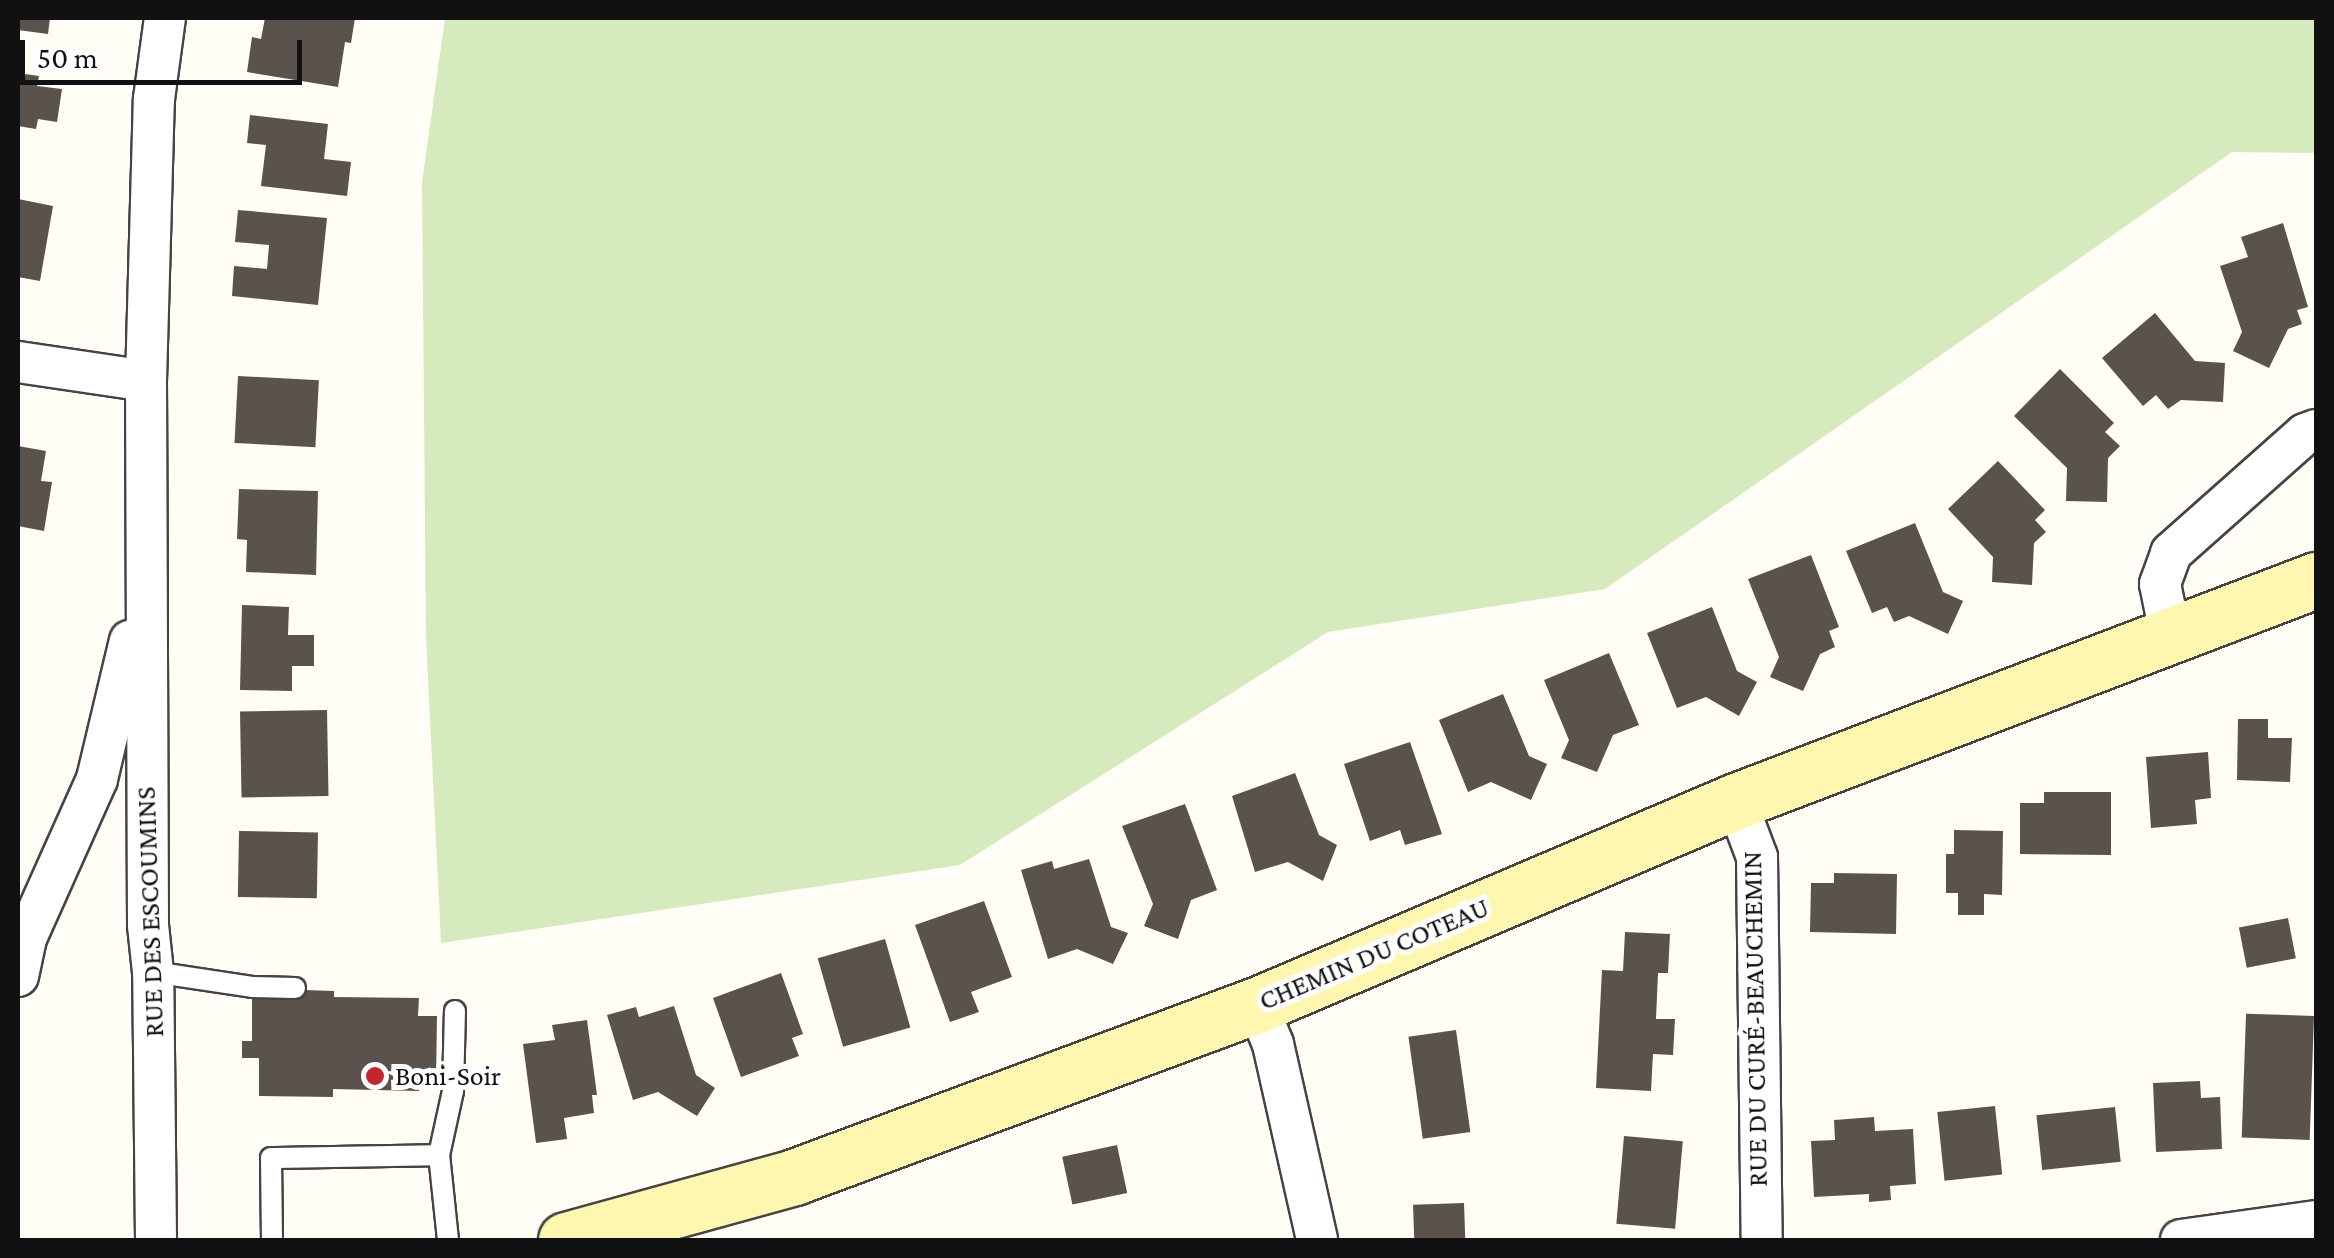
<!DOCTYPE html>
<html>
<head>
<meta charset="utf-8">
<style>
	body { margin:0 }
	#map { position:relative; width:2334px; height:1258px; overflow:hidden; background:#fffdf5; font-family:"Crimson Pro",serif }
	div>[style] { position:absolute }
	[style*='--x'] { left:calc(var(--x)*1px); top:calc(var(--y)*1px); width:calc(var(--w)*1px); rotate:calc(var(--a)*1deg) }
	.green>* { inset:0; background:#d5ebbd }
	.building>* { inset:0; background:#5a524d; transform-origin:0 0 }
	.roads { filter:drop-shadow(2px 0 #444) drop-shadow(-2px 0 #444) drop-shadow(0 2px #444) drop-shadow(0 -2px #444) }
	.lane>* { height:20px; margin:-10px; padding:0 10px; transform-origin:10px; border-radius:10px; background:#fff }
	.street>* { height:40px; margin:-20px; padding:0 20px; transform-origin:20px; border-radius:20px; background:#fff }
	.secondary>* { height:55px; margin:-27.5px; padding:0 27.5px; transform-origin:27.5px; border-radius:27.5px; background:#fff6b0 }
	.dots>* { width:28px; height:28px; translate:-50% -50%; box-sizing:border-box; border:5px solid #fff; border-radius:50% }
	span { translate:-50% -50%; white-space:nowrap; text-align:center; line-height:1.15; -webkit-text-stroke:10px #fff; paint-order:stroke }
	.street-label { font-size:28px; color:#111 }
	.poi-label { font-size:28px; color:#111 }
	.left { translate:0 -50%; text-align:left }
	.frame { position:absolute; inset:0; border:20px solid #111; pointer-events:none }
	.scale { position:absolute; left:20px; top:40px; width:282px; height:45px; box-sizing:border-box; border:5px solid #111; border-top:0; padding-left:12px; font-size:30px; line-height:35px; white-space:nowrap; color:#111; -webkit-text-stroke:8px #fff; paint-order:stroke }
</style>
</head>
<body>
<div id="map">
	<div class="green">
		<div style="clip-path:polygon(445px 18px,2316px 18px,2316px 153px,2232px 152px,1605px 589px,1328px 632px,960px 865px,441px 943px,426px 636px,422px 183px)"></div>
	</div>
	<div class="building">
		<div style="clip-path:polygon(18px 18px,50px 18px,48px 34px,18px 30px)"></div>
		<div style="clip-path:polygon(265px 18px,355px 18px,351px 43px,345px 42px,338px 87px,247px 72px,252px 37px,261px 39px)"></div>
		<div style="clip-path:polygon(18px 73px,39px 76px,37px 86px,62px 89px,57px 122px,38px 119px,36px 129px,18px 126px)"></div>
		<div style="clip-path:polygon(250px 115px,328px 124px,324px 159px,351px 162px,347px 196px,261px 186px,266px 145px,247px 143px)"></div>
		<div style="clip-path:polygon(18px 199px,53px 206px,40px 281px,18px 277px)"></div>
		<div style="clip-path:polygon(238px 210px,327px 218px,318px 305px,232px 296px,234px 266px,267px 269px,269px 245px,235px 242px)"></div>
		<div style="clip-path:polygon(2283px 223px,2308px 307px,2297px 310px,2302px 324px,2288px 329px,2269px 368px,2233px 351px,2242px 332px,2220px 266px,2248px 257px,2241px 237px)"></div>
		<div style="clip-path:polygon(2155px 313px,2195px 361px,2225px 363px,2223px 402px,2181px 400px,2168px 409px,2156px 395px,2143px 406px,2102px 358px)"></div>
		<div style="clip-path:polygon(2060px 369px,2114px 423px,2105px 432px,2120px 446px,2108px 458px,2107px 502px,2066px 501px,2067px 468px,2014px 416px)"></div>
		<div style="left:238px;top:376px;width:81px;height:67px;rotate:3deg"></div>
		<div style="clip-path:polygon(18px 446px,46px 451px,41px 481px,52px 482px,44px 531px,18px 526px)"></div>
		<div style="clip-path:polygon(1998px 461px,2045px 510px,2035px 520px,2046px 532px,2034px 543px,2032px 585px,1992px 582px,1993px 557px,1948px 509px)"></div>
		<div style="clip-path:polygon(239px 489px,318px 491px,316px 575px,246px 572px,247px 540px,237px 539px)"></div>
		<div style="clip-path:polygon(1915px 523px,1943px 592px,1963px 601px,1948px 634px,1909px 616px,1894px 622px,1887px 607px,1872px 613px,1846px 551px)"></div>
		<div style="clip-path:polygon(1811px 555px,1839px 627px,1829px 631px,1835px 647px,1820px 654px,1803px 691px,1770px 677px,1779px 657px,1748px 579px)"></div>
		<div style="clip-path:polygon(242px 605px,289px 607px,288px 635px,314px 635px,314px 666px,292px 666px,292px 691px,240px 690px)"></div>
		<div style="clip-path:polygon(1712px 607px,1737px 671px,1757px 682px,1739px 716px,1706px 697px,1677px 708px,1647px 633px)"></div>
		<div style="clip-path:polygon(1609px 653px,1639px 725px,1613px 735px,1597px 772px,1561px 758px,1569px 740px,1544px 680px)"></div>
		<div style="clip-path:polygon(1503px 694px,1529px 756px,1547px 764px,1531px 800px,1491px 782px,1468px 792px,1439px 720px)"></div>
		<div style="left:327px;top:710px;width:86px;height:87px;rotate:89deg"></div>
		<div style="clip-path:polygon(2238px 719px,2268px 719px,2268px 738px,2292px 738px,2290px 782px,2237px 780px)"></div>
		<div style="clip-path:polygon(1410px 742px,1442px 834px,1405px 845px,1400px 830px,1370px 841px,1344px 764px)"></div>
		<div style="clip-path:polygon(2208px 752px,2211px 798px,2195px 800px,2197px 824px,2151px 828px,2146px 757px)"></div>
		<div style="clip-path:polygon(1295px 773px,1319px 835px,1337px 845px,1323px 881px,1288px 862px,1255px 872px,1232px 796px)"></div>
		<div style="clip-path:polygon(2044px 792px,2111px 792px,2111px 855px,2020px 854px,2020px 803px,2044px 803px)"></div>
		<div style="clip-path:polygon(1185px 804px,1217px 890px,1191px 900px,1178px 939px,1144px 926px,1153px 904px,1122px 826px)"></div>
		<div style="clip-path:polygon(1954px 830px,2003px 831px,2002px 895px,1984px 894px,1984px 915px,1958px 915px,1958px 893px,1946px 893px,1946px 854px,1954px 854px)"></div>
		<div style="left:239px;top:831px;width:79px;height:66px;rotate:1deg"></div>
		<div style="clip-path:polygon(1089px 859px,1111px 927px,1128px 933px,1113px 964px,1077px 949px,1048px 959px,1021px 870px,1052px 861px,1054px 869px)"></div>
		<div style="clip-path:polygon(1834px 873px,1897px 874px,1896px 934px,1810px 932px,1811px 883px,1834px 883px)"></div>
		<div style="clip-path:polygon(984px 901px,1012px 977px,971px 992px,979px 1012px,950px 1022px,915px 925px)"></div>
		<div style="left:2288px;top:918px;width:41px;height:50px;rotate:79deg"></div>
		<div style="clip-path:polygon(1625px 932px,1670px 934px,1668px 973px,1658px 973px,1656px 1019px,1675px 1019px,1673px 1055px,1653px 1054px,1651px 1091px,1596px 1088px,1602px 970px,1623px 971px)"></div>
		<div style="left:885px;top:939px;width:92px;height:70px;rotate:74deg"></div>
		<div style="clip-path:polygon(781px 973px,803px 1034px,792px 1038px,799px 1056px,741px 1077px,713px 998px)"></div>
		<div style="clip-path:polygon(303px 990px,334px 991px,334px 997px,419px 998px,418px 1016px,437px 1016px,436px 1081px,420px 1080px,419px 1091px,333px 1089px,333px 1097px,259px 1096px,259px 1058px,242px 1058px,242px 1041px,252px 1041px,252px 995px,302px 996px)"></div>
		<div style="clip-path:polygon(674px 1006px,696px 1075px,715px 1088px,697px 1116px,658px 1092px,633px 1100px,607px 1015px,636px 1007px,639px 1017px)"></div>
		<div style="left:2314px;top:1016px;width:124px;height:68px;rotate:92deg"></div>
		<div style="clip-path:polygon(587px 1020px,597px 1095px,592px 1095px,594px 1113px,564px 1118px,567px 1139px,536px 1143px,523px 1044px,555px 1040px,552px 1025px)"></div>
		<div style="left:1456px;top:1030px;width:103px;height:48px;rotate:82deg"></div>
		<div style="clip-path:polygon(2200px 1081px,2201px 1098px,2220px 1097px,2222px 1149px,2156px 1152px,2153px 1083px)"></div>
		<div style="left:1995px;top:1106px;width:69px;height:58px;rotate:84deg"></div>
		<div style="left:2115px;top:1107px;width:55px;height:79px;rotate:84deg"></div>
		<div style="clip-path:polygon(1874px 1117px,1875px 1131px,1913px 1129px,1916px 1184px,1890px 1186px,1891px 1200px,1869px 1202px,1869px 1194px,1814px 1197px,1811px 1141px,1835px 1140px,1834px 1120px)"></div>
		<div style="left:1624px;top:1136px;width:59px;height:88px;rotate:5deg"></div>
		<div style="left:1117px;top:1145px;width:49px;height:56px;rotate:78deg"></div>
		<div style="left:1464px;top:1203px;width:37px;height:51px;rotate:88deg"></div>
	</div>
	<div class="roads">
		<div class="lane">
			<div style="--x:153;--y:972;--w:100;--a:8.6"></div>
			<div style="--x:252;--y:987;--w:43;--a:1.3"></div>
			<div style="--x:272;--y:1240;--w:82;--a:-90.7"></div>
			<div style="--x:271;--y:1158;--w:168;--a:-1"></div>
			<div style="--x:448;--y:1240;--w:85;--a:-96"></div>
			<div style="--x:439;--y:1155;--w:66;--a:-77.7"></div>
			<div style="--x:453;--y:1091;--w:80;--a:-88.6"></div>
		</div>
		<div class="street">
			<div style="--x:18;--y:362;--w:129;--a:8.4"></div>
			<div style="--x:2170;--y:633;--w:50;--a:-101.5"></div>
			<div style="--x:2160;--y:584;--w:33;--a:-70"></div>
			<div style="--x:2171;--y:553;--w:179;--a:-41.6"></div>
			<div style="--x:2305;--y:434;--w:12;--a:-20"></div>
			<div style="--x:1736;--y:801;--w:60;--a:69.4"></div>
			<div style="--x:1757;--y:857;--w:383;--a:89.3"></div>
			<div style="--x:18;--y:976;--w:39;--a:-78"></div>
			<div style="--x:26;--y:938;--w:174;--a:-65.9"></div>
			<div style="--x:97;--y:779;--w:142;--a:-76.6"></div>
			<div style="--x:1257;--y:1005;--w:42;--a:67.7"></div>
			<div style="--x:1273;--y:1044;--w:201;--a:77.3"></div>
			<div style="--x:156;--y:1240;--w:268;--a:-90.6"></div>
			<div style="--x:153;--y:972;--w:47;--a:-96.1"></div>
			<div style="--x:148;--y:925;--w:544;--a:-90.21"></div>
			<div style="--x:146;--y:381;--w:282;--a:-88.4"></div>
			<div style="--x:154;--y:99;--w:82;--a:-82.3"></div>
			<div style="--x:2181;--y:1240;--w:136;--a:-8"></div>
		</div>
		<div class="secondary">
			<div style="--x:566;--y:1240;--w:237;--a:-15.4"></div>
			<div style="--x:794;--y:1177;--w:494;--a:-20.4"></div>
			<div style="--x:1257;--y:1005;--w:521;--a:-23.07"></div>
			<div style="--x:1736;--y:801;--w:621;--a:-20.86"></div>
		</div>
	</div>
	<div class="dots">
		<div style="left:375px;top:1076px;background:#c4262e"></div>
	</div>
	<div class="street-label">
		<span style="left:150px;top:912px;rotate:-92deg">RUE DES ESCOUMINS</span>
		<span style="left:1374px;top:954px;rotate:-23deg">CHEMIN DU COTEAU</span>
		<span style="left:1755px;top:1019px;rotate:-91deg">RUE DU CURÉ-BEAUCHEMIN</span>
	</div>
	<div class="poi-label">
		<span class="left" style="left:395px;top:1076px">Boni-Soir</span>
	</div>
	<div class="frame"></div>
	<div class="scale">50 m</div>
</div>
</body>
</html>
